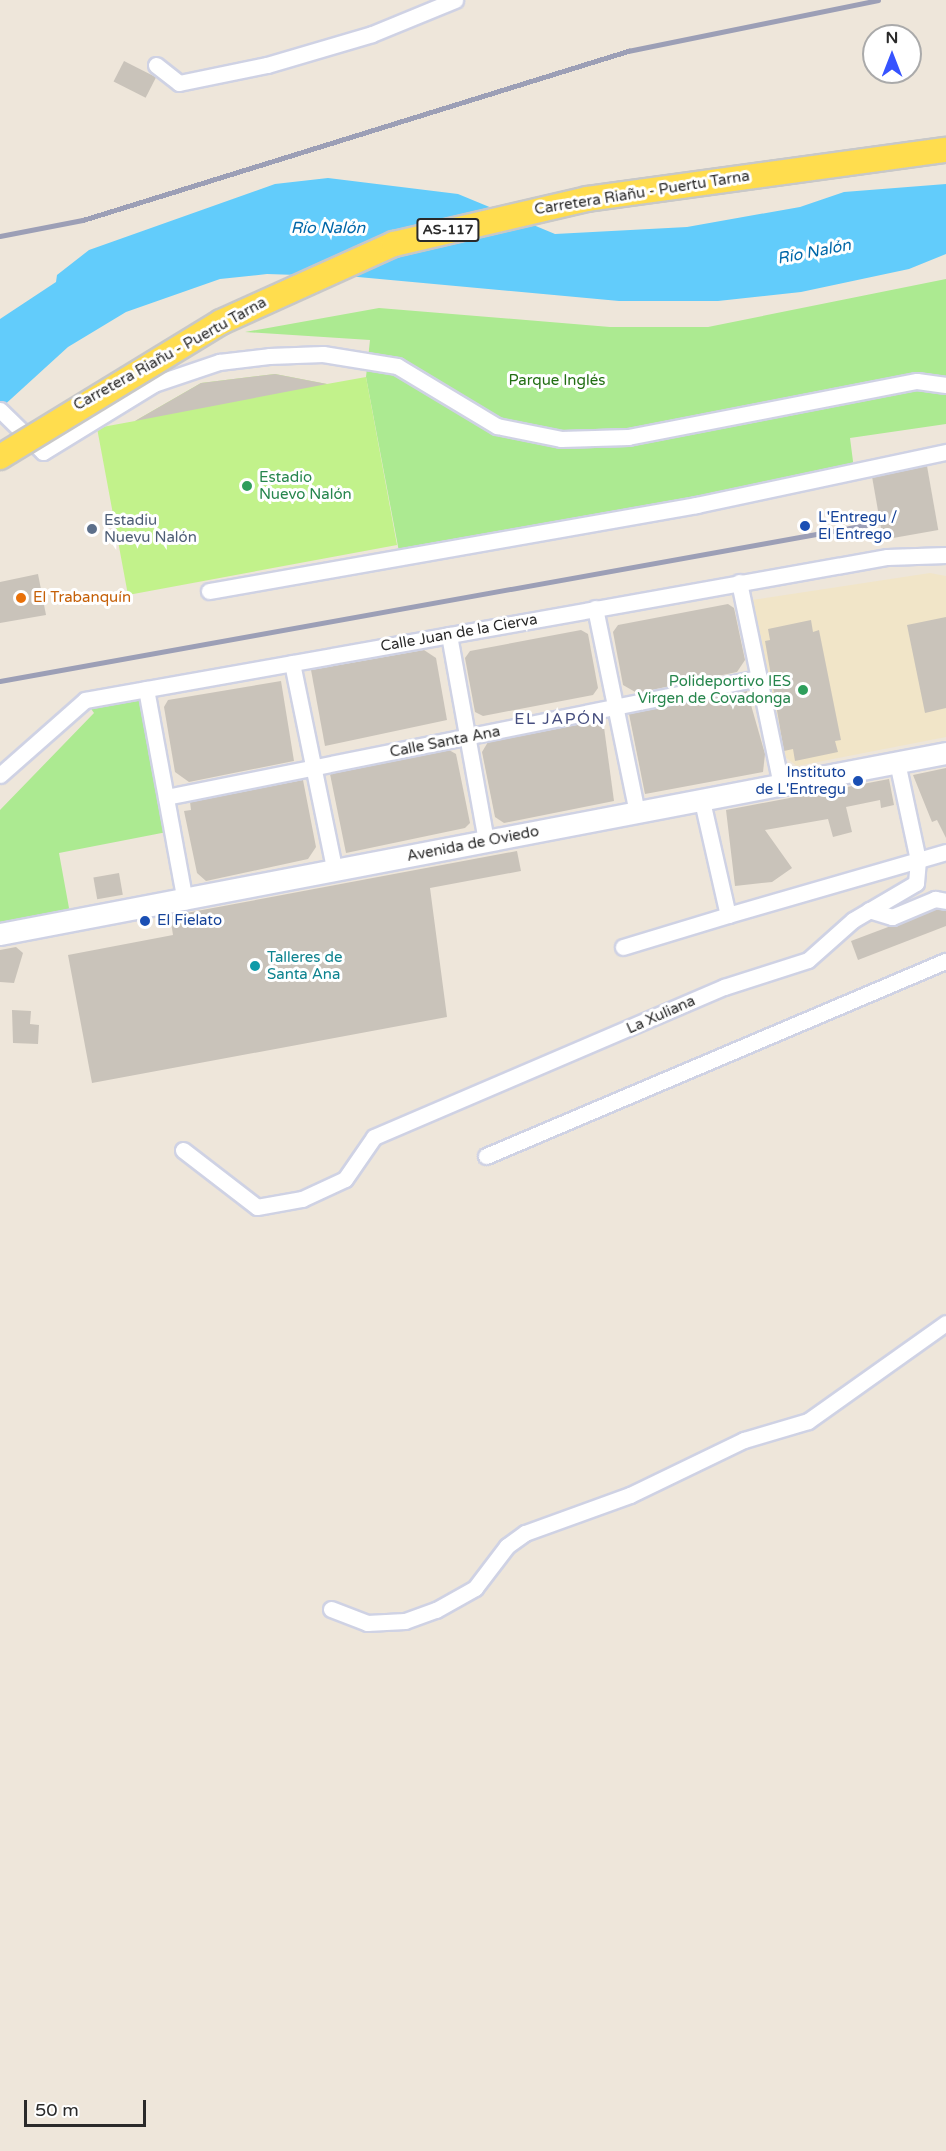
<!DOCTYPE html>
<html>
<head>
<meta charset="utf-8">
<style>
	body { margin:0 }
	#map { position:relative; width:946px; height:2151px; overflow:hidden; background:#eee6da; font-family:"Varela Round",sans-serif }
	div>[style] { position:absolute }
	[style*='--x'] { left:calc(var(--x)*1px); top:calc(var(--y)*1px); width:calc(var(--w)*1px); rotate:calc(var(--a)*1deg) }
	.education>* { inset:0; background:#f1e5c8 }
	.green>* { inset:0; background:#acea91 }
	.pitch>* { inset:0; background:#c2f28b }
	.water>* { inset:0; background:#62ccfb }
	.building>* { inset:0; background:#c9c3ba; transform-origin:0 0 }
	.roads { filter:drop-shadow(2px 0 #cfd2e4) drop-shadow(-2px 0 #cfd2e4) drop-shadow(0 2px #cfd2e4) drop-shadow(0 -2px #cfd2e4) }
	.street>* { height:15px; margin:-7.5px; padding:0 7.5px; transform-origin:7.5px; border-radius:7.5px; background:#fff }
	.secondary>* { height:21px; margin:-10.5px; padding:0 10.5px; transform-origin:10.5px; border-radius:10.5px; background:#fff }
	.rail>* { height:4.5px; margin:-2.25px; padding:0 2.25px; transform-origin:2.25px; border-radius:2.25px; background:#9c9fb6 }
	.bridges { filter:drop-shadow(2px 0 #c8c8c8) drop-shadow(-2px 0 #c8c8c8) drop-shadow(0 2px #c8c8c8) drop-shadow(0 -2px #c8c8c8) }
	.primary-bridge>* { height:24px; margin:-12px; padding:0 12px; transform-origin:12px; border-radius:12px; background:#ffdd4e }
	.dots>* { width:16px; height:16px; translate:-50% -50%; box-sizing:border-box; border:3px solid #fff; border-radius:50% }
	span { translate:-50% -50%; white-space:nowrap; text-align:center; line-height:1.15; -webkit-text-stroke:6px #fff; paint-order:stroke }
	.shield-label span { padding:2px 4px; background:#fff; border:2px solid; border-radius:4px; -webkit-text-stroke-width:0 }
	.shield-label { font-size:14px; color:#2a2a2a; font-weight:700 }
	.street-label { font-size:15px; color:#2a2a2a }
	.park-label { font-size:15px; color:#226e13 }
	.leisure-label { font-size:15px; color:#27864d }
	.left { translate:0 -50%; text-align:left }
	.right { translate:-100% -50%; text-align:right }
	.transit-label { font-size:15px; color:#164399 }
	.service-label { font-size:15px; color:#4e5e75 }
	.food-label { font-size:15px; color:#c56008 }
	.culture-label { font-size:15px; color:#0d838f }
	.water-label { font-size:16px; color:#0067a8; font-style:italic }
	.neighbourhood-label { font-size:16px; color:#464e7f; letter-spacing:1.5px }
	.north { position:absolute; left:862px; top:24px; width:60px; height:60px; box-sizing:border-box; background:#fff; border:2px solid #aaa; border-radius:50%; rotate:0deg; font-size:16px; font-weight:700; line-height:24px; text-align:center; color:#2a2a2a }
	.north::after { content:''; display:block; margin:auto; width:21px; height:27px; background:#3653ff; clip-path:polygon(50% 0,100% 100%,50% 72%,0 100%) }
	.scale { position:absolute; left:24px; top:2100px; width:122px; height:27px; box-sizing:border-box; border:3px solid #2a2a2a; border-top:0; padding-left:8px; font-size:18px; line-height:21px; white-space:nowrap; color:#2a2a2a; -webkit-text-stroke:4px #fff; paint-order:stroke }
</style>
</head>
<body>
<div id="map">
	<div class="education">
		<div style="clip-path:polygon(930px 573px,946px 576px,946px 737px,797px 766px,785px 757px,752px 600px)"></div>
	</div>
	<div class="green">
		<div style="clip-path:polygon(946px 279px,946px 424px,850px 438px,854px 469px,400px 557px,366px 377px,370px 340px,245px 332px,379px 308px,610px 327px,708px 327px)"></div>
		<div style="clip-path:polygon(146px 689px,172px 831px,59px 853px,71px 919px,0 934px,0 810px,94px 713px,85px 700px)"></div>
	</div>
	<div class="pitch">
		<div style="clip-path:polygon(275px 374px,327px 384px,366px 377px,397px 545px,128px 595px,97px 428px,135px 421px,201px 383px)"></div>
	</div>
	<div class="water">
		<div style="clip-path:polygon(328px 178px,458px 194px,555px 234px,687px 227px,800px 207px,844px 192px,946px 184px,946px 254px,909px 269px,801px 292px,718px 301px,619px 301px,358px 277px,267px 274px,220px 279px,126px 312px,68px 347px,0 409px,0 319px,56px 282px,57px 275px,89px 250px,275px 184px)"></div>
	</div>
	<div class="building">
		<div style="left:124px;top:61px;width:36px;height:23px;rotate:27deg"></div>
		<div style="clip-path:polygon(275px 374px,327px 384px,135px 421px,201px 383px)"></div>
		<div style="left:927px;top:466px;width:65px;height:56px;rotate:80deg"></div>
		<div style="clip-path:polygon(38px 574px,46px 615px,0 623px,0 582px)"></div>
		<div style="clip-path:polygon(728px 604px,734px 608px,745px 660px,737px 672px,637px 693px,623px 685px,613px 632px,618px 625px)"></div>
		<div style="clip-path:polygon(946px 617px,946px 708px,925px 713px,907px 625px)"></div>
		<div style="clip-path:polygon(811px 620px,813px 632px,819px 630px,841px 740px,835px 741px,838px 752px,795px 761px,793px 749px,784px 751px,765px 641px,770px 640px,768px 629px)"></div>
		<div style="clip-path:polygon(581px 630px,588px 634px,598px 688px,593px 695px,483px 716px,475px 712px,465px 658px,470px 651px)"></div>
		<div style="clip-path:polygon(424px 650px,436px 658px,447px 720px,325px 746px,311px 670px)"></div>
		<div style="clip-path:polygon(281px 681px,294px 761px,189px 782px,175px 772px,164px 707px,168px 700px)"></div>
		<div style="clip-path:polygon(747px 691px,765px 754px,763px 772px,645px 794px,629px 714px)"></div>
		<div style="clip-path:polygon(603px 720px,614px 801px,504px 823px,495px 817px,482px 752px,488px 742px)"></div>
		<div style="clip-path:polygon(449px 750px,456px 754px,470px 823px,465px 828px,346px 853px,330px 774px)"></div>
		<div style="clip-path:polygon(946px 768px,946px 838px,937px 820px,932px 822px,913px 775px)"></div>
		<div style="clip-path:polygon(889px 779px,894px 805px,881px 808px,880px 800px,846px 807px,852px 832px,833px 837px,828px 819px,765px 830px,792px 868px,772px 882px,735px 886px,726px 810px)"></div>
		<div style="clip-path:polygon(303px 780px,316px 847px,308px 859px,206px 881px,197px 873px,184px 811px,191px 810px,190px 802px)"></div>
		<div style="clip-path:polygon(517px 851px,521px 871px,430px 888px,447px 1017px,92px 1083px,68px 955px,173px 935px,170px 916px)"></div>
		<div style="left:119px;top:873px;width:22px;height:26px;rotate:80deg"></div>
		<div style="clip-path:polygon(936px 909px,946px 911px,946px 926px,858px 960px,851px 941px)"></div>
		<div style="clip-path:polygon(16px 947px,23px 953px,14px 983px,0 982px,0 950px)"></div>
		<div style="clip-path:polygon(12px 1010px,31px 1011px,30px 1024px,39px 1025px,38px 1044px,13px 1043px)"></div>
	</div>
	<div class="roads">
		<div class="street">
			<div style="--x:156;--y:65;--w:29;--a:38"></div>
			<div style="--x:179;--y:83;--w:90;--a:-11.6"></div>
			<div style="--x:267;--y:65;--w:109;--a:-16.4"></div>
			<div style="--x:372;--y:34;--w:90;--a:-22.3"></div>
			<div style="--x:0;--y:410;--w:60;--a:44.3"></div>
			<div style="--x:43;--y:452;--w:130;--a:-31.5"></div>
			<div style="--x:154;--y:384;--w:69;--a:-18.7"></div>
			<div style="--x:219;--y:362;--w:50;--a:-6.8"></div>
			<div style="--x:269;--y:356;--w:54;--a:-2.1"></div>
			<div style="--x:323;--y:354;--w:75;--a:9.2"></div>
			<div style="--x:397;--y:366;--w:117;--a:31"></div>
			<div style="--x:497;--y:426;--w:65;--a:11.5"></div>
			<div style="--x:561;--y:439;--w:67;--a:-1.7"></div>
			<div style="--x:628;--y:437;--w:294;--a:-11"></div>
			<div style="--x:917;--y:381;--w:29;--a:8"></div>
			<div style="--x:739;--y:582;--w:206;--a:78.3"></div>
			<div style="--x:209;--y:591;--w:495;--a:-10"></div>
			<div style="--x:696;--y:505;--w:256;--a:-12"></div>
			<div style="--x:595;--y:608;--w:209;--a:78.4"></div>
			<div style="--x:449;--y:635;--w:209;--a:79.8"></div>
			<div style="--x:292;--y:663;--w:213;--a:78.4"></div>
			<div style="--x:146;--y:689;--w:216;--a:79.6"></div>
			<div style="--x:0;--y:775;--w:113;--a:-41.4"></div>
			<div style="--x:85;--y:700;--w:815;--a:-10.11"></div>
			<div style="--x:887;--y:557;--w:59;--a:-1.9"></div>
			<div style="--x:166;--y:797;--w:605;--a:-11.35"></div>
			<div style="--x:702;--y:801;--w:117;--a:77.2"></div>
			<div style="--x:728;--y:915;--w:227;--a:-16.1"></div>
			<div style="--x:869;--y:910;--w:24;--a:17"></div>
			<div style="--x:892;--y:917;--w:47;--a:-22.7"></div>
			<div style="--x:935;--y:899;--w:11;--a:10"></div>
			<div style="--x:623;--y:947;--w:110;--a:-16.9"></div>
			<div style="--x:183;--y:1150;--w:93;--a:37.6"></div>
			<div style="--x:257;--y:1207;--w:46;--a:-10.1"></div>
			<div style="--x:302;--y:1199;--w:47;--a:-24.9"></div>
			<div style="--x:345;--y:1179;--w:51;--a:-55.4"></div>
			<div style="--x:374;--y:1137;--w:381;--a:-23.2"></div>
			<div style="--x:724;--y:987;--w:88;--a:-17.8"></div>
			<div style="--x:808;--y:960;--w:60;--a:-41.6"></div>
			<div style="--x:853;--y:920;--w:73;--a:-30.4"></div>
			<div style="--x:916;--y:883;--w:23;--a:-85"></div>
			<div style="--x:918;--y:860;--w:100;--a:-102.1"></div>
			<div style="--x:486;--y:1156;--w:500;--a:-23"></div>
			<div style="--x:331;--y:1609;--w:39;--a:21"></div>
			<div style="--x:367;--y:1623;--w:38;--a:-3"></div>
			<div style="--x:405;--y:1621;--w:33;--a:-20"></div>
			<div style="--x:436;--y:1610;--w:45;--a:-29.4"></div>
			<div style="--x:475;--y:1588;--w:53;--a:-52.7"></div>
			<div style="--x:507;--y:1546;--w:22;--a:-36"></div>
			<div style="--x:525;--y:1533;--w:112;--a:-19.9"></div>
			<div style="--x:630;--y:1495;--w:127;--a:-25.8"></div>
			<div style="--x:744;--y:1440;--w:67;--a:-16.5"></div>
			<div style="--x:808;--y:1421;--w:169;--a:-35.4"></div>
		</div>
		<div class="secondary">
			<div style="--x:0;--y:934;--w:963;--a:-10.83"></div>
		</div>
	</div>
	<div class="rail">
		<div style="--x:0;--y:236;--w:85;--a:-10.9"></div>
		<div style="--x:83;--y:220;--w:571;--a:-17.23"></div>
		<div style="--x:628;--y:51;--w:255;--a:-11.5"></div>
		<div style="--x:0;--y:681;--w:891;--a:-10.21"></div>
	</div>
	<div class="bridges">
		<div class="primary-bridge">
			<div style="--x:0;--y:457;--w:259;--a:-31.4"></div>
			<div style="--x:221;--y:322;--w:190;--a:-24.3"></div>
			<div style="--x:394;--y:244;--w:198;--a:-13.1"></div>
			<div style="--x:587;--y:199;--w:362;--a:-7.8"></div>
		</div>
	</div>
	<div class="dots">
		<div style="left:247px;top:486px;background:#2e9e5b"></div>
		<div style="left:805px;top:526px;background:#1a4fb4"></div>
		<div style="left:92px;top:529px;background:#5c6f8a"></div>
		<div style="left:21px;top:598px;background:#e8710a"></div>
		<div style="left:803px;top:690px;background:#2e9e5b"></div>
		<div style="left:858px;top:781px;background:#1a4fb4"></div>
		<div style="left:145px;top:921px;background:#1a4fb4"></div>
		<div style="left:255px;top:966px;background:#0f9aa8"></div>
	</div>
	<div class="shield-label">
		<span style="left:448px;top:230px">AS-117</span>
	</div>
	<div class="street-label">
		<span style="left:642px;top:193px;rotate:-9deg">Carretera Riañu - Puertu Tarna</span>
		<span style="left:170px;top:354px;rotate:-29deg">Carretera Riañu - Puertu Tarna</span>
		<span style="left:459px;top:633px;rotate:-10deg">Calle Juan de la Cierva</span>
		<span style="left:445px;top:742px;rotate:-11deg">Calle Santa Ana</span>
		<span style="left:473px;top:844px;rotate:-11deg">Avenida de Oviedo</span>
		<span style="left:661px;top:1015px;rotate:-24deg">La Xuliana</span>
	</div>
	<div class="park-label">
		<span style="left:557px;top:381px">Parque Inglés</span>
	</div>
	<div class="leisure-label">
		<span class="left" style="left:259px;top:486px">Estadio<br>Nuevo Nalón</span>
		<span class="right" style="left:791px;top:690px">Polideportivo IES<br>Virgen de Covadonga</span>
	</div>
	<div class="transit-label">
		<span class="left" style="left:818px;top:526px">L'Entregu /<br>El Entrego</span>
		<span class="right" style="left:846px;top:781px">Instituto<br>de L'Entregu</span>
		<span class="left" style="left:157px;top:921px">El Fielato</span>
	</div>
	<div class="service-label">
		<span class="left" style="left:104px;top:529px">Estadiu<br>Nuevu Nalón</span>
	</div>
	<div class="food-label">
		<span class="left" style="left:33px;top:598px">El Trabanquín</span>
	</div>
	<div class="culture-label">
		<span class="left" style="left:267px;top:966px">Talleres de<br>Santa Ana</span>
	</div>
	<div class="water-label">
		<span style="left:328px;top:228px">Río Nalón</span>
		<span style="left:814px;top:252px;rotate:-11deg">Río Nalón</span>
	</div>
	<div class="neighbourhood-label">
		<span style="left:560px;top:719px">EL JAPÓN</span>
	</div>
	<div class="north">N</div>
	<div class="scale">50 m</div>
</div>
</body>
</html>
